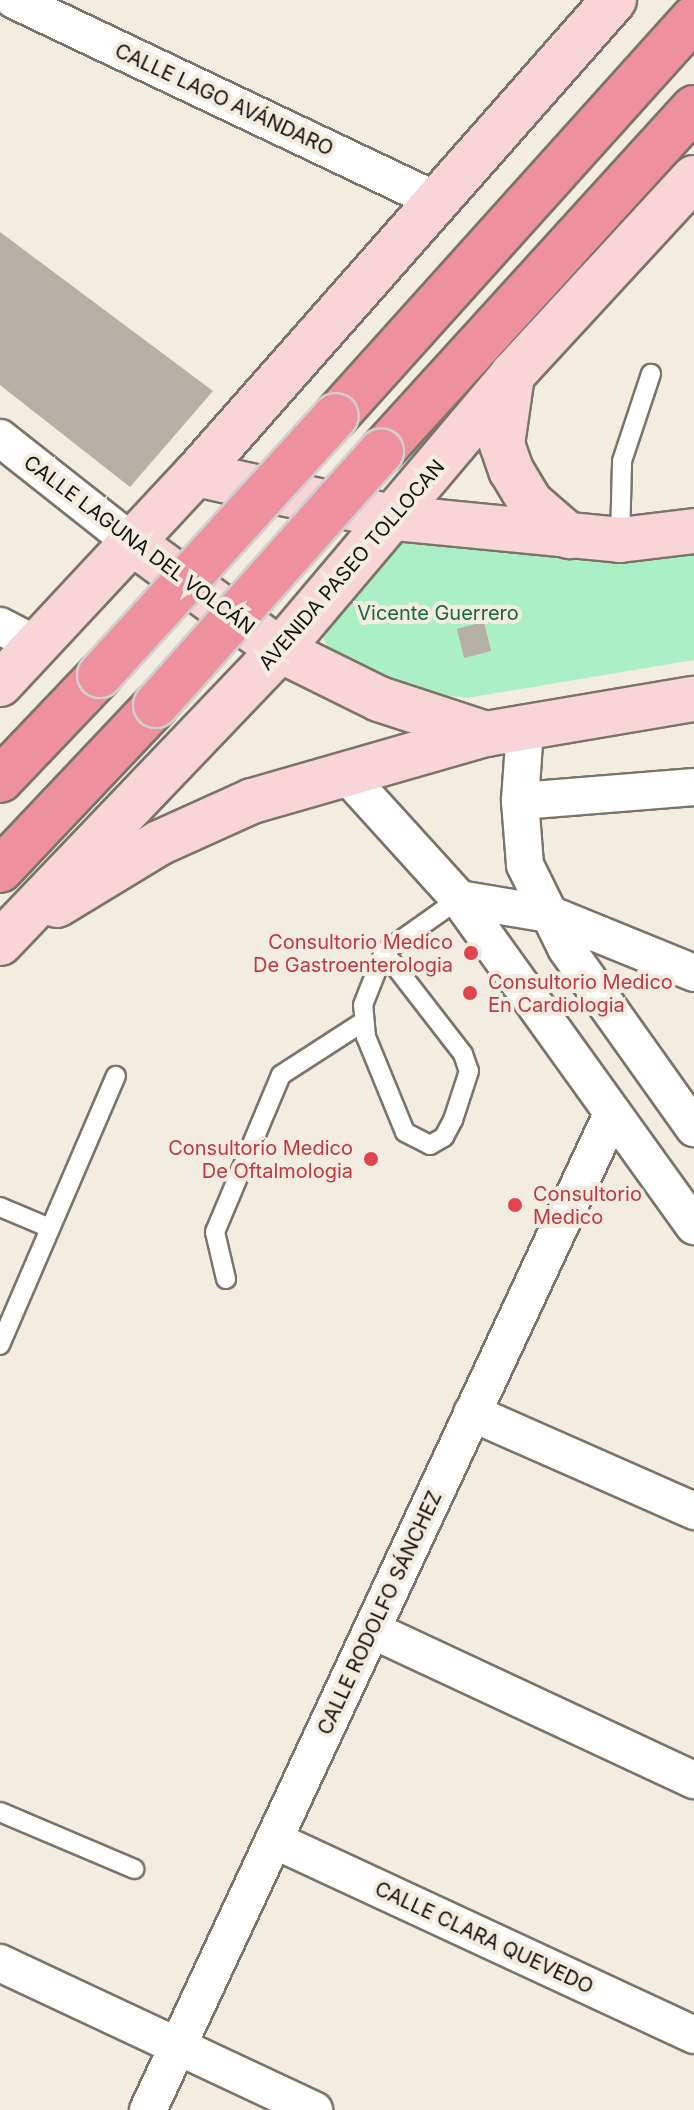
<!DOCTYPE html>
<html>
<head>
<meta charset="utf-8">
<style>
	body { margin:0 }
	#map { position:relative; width:694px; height:2110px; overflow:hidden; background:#f3ece1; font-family:Inter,sans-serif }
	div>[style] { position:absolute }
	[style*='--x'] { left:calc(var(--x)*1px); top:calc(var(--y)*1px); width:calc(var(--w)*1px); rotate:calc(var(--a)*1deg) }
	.green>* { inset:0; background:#abf0c5 }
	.building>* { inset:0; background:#b6afa5; transform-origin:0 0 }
	.roads { filter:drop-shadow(2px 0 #7a746a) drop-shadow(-2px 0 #7a746a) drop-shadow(0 2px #7a746a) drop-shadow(0 -2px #7a746a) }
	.service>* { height:18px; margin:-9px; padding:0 9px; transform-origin:9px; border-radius:9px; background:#fff }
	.minor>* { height:36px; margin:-18px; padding:0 18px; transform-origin:18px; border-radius:18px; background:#fff }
	.secondary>* { height:44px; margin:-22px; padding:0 22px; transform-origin:22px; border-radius:22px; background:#f9d5da }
	.trunk>* { height:44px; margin:-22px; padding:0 22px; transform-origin:22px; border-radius:22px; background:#ef909e }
	.bridges { filter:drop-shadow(2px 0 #d0cfcf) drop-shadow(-2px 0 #d0cfcf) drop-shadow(0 2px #d0cfcf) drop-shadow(0 -2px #d0cfcf) }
	.trunk-bridge>* { height:44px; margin:-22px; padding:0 22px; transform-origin:22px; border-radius:22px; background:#ef909e }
	.dots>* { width:22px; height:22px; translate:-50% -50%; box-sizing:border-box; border:4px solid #f3ece1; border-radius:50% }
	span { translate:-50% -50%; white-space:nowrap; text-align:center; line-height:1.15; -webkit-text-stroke:8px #f3ece1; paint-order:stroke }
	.street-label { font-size:20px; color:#13100d }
	.park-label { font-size:20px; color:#176840 }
	.health-label { font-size:20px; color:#be3a42 }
	.right { translate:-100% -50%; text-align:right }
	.left { translate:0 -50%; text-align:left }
</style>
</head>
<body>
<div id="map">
	<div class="green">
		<div style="clip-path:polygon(398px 531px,694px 552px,694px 660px,467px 698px,415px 692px,330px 652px,315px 620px)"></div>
	</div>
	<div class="building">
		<div style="clip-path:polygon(0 232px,213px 391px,130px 487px,0 385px)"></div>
		<div style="left:484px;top:622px;width:30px;height:28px;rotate:76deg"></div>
	</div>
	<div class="roads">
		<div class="service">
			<div style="--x:620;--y:540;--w:79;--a:-88.5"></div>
			<div style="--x:622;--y:461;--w:92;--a:-71.6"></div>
			<div style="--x:384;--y:952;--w:129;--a:52.2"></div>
			<div style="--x:463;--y:1054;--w:18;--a:71"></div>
			<div style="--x:469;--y:1071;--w:52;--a:108.1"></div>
			<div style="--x:453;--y:1120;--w:19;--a:118"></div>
			<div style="--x:444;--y:1137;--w:16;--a:150"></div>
			<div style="--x:430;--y:1145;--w:28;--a:-153"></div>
			<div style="--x:405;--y:1132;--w:103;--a:-112.3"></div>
			<div style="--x:366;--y:1037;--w:32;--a:-95"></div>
			<div style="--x:363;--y:1005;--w:57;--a:-68.4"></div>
			<div style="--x:384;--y:952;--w:92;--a:-35.2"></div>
			<div style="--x:0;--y:1207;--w:54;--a:22.8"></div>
			<div style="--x:226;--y:1279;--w:48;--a:-103.2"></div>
			<div style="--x:215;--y:1232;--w:170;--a:-67.2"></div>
			<div style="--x:281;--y:1075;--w:98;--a:-32.9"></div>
			<div style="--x:0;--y:1345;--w:293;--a:-66.7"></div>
			<div style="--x:0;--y:1812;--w:146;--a:23"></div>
		</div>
		<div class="minor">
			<div style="--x:14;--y:0;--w:464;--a:25.4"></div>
			<div style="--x:0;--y:438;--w:169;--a:38.3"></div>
			<div style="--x:0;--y:626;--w:42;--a:27.2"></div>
			<div style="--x:525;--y:729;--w:72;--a:94"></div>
			<div style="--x:520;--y:801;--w:64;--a:85.5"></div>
			<div style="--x:525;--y:865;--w:93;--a:63.7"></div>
			<div style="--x:566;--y:948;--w:221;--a:54.6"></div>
			<div style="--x:344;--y:772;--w:171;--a:47.8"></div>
			<div style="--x:459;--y:899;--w:403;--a:54.3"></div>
			<div style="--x:520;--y:801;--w:175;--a:-4.6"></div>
			<div style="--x:459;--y:899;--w:91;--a:9.5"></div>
			<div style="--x:549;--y:914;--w:157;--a:22.1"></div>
			<div style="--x:472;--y:1413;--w:243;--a:23.8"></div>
			<div style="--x:372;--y:1630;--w:355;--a:25"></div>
			<div style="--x:274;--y:1840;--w:463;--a:24.9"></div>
			<div style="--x:0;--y:1963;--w:347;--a:25.1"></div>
			<div style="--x:148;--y:2110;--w:1097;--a:-65.02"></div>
		</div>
		<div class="secondary">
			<div style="--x:512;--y:375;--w:70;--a:98.2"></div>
			<div style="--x:502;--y:444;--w:28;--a:71"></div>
			<div style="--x:511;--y:470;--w:37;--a:59"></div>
			<div style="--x:530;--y:502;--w:52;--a:41.1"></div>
			<div style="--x:196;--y:474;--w:205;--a:12.4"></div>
			<div style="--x:396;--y:518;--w:225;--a:5.6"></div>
			<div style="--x:620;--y:540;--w:75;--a:-6.9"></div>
			<div style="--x:133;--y:543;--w:182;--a:36.1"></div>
			<div style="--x:280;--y:650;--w:110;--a:26.3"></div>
			<div style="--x:379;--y:699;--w:113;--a:18.1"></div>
			<div style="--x:486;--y:734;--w:211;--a:-9.6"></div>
			<div style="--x:0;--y:684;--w:287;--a:-47"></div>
			<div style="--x:196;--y:474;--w:632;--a:-48.59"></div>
			<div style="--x:57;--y:905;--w:119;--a:-31.3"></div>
			<div style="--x:159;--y:843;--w:102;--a:-24.3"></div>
			<div style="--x:252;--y:801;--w:243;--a:-16"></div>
			<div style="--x:0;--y:943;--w:405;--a:-46.3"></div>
			<div style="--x:280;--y:650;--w:360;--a:-49.8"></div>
			<div style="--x:512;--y:375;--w:268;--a:-47.3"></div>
		</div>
		<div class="trunk">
			<div style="--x:336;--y:416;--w:535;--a:-48.03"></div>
			<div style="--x:381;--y:452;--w:465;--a:-47.7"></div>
			<div style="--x:0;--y:780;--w:145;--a:-46.4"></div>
			<div style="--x:0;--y:870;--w:227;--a:-46.6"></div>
		</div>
	</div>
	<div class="bridges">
		<div class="trunk-bridge">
			<div style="--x:100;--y:675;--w:350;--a:-47.7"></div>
			<div style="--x:156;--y:705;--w:339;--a:-48.4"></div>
		</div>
	</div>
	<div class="dots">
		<div style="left:471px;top:953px;background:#e0444e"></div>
		<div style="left:470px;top:993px;background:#e0444e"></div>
		<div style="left:371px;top:1159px;background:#e0444e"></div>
		<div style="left:515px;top:1205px;background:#e0444e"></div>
	</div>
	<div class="street-label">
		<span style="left:224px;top:100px;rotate:25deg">CALLE LAGO AVÁNDARO</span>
		<span style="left:139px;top:545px;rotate:37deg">CALLE LAGUNA DEL VOLCÁN</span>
		<span style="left:352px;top:565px;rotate:-49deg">AVENIDA PASEO TOLLOCAN</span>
		<span style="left:380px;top:1613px;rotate:-65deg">CALLE RODOLFO SÁNCHEZ</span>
		<span style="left:484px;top:1938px;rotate:25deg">CALLE CLARA QUEVEDO</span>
	</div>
	<div class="park-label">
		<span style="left:438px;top:613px">Vicente Guerrero</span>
	</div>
	<div class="health-label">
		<span class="right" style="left:453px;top:954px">Consultorio Medico<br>De Gastroenterologia</span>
		<span class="left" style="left:488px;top:994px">Consultorio Medico<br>En Cardiologia</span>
		<span class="right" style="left:353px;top:1160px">Consultorio Medico<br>De Oftalmologia</span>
		<span class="left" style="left:533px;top:1206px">Consultorio<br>Medico</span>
	</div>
</div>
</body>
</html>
